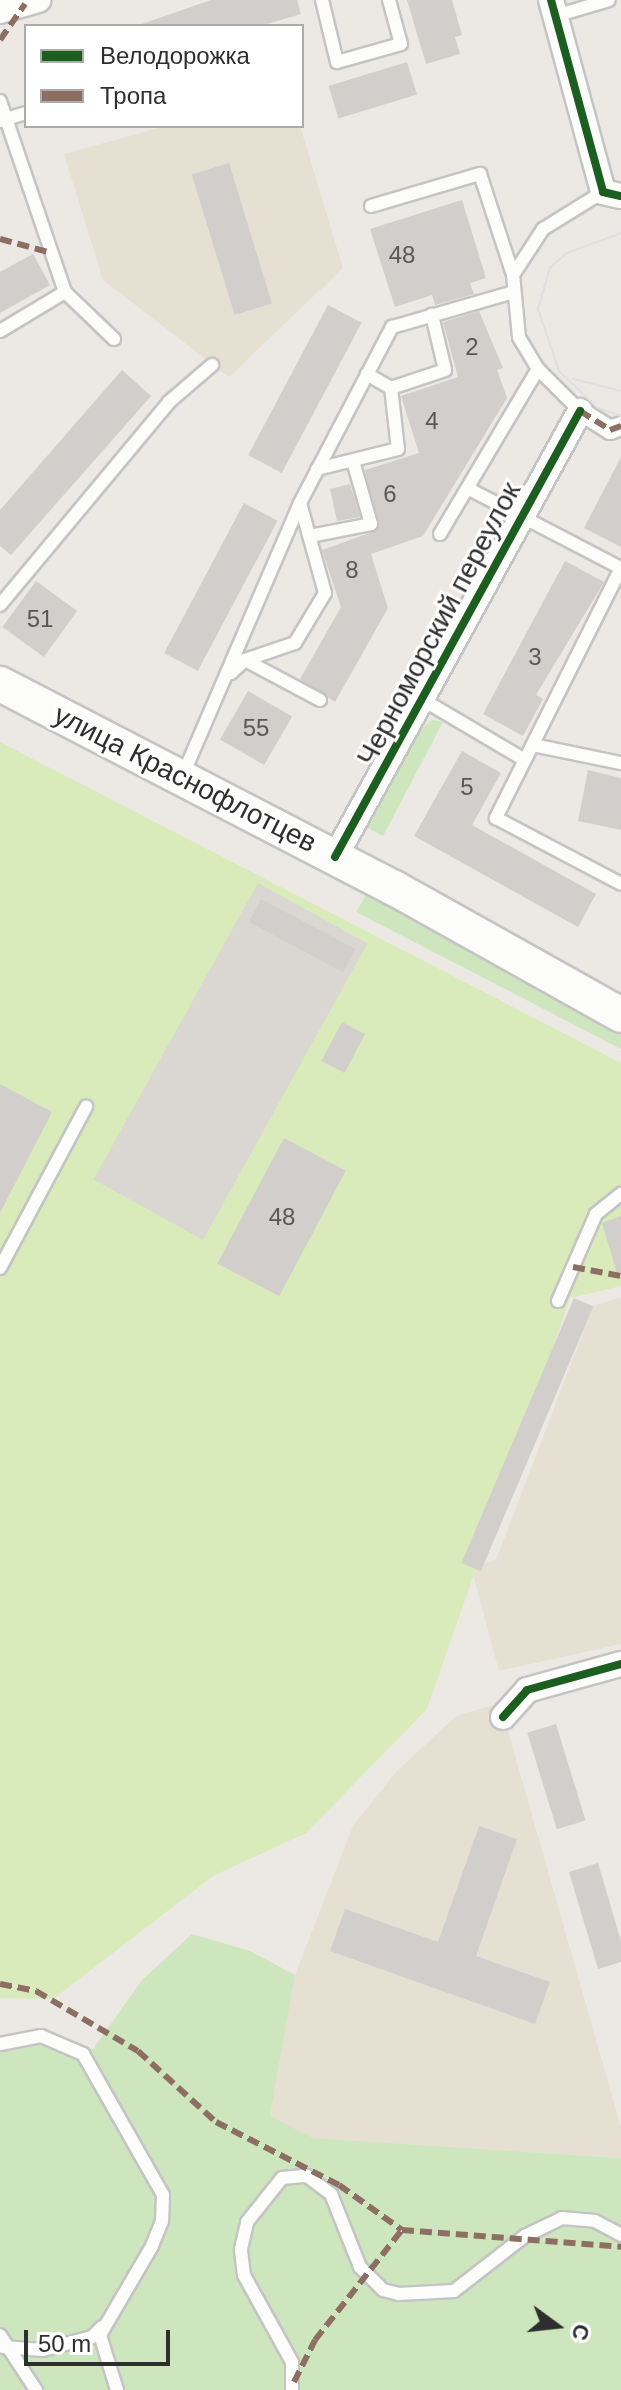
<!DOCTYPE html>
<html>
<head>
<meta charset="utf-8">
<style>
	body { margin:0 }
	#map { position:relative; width:621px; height:2390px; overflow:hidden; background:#ece8e4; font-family:Helvetica,sans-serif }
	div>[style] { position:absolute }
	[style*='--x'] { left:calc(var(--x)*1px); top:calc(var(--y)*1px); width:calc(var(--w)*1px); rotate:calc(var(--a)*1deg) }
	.education>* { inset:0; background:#e6e0d3 }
	.green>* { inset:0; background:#cee6be }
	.pitch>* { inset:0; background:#d9eabb }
	.plaza>* { inset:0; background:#dad6d2; transform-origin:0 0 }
	.building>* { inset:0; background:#d1cecb; transform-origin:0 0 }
	.roads { filter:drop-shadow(2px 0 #c5c4c5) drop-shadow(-2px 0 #c5c4c5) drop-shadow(0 2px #c5c4c5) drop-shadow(0 -2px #c5c4c5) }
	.service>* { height:12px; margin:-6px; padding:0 6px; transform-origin:6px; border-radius:6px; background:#fcfcfb }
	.pedestrian>* { height:18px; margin:-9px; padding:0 9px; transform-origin:9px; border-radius:9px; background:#fcfcfb }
	.minor>* { height:24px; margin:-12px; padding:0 12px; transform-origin:12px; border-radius:12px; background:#fcfcfb }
	.secondary>* { height:34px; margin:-17px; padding:0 17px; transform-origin:17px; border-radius:17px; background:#fcfcfb }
	.tram>* { height:2px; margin:-1px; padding:0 1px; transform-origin:1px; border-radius:1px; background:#dfdfe1 }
	.quiet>* { height:6px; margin-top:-3px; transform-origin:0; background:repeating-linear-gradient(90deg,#8d6e63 0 12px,transparent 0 18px) }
	.cycleway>* { height:8px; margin:-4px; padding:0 4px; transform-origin:4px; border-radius:4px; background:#1b5e20 }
	span { translate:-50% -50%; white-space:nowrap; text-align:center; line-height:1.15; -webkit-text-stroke:6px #fff; paint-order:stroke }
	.number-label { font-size:24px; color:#585857 }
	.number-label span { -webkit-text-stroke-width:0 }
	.street-label { font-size:28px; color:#2e2e2e }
	.legend { position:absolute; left:24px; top:24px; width:280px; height:104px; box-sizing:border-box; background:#fff; border:2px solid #ababab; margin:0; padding:10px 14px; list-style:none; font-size:24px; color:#2e2e2e }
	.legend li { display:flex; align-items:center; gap:16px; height:40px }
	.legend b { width:40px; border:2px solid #ababab }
	.north { position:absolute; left:517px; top:2286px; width:80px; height:80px; -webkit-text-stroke:6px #fff; paint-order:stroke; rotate:105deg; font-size:22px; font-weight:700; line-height:32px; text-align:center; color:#2e2e2e }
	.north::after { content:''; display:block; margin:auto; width:28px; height:36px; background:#2e2e2e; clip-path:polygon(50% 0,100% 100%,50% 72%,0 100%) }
	.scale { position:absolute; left:24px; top:2330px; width:146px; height:36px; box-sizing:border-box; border:4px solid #2e2e2e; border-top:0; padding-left:10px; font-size:24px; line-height:28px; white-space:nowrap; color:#2e2e2e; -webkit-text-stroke:6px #fff; paint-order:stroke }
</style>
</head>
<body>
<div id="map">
	<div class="education">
		<div style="clip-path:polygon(166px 126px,300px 126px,343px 268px,229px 377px,103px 280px,64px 154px)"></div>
		<div style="clip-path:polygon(621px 1297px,621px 1644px,499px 1671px,471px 1567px,496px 1560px,593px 1306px)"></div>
		<div style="clip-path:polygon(500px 1703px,621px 2127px,621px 2158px,312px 2138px,270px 2116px,295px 1975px,353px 1826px,396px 1772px,456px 1716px)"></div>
	</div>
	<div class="green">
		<div style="clip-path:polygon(432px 720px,443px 722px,383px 836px,368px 828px,420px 730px)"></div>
		<div style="clip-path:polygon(367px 893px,603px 1019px,621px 1031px,621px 1049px,356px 912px)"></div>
		<div style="clip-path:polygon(192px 1934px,250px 1951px,295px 1975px,270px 2116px,313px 2138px,621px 2158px,621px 2390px,0 2390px,0 2042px,93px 2049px,142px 1980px)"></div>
	</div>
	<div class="pitch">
		<div style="clip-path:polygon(0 742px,621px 1063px,621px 1286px,570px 1298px,427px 1709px,306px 1833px,213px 1876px,53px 1999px,0 1998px)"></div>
	</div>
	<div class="plaza">
		<div style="left:258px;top:883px;width:125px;height:339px;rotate:29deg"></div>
	</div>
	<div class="building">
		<div style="clip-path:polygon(211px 0,297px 0,301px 14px,260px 26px,136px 26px)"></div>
		<div style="clip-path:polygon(407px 0,452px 0,462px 35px,455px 37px,460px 54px,426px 64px)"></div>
		<div style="left:407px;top:62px;width:34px;height:82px;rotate:73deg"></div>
		<div style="left:229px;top:163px;width:147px;height:39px;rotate:73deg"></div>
		<div style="clip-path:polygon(462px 200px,486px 278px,470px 283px,474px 294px,435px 305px,432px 295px,395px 307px,370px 229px)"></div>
		<div style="clip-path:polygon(33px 254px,50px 285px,0 313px,0 272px)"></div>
		<div style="left:328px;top:305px;width:38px;height:170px;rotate:28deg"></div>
		<div style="clip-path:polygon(479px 311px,503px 368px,497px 370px,507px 398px,423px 536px,371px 554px,388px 608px,335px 702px,300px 679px,341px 607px,322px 550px,378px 530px,365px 470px,419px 453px,401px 396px,458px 377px,443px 322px)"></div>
		<div style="clip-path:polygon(122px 370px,151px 396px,11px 555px,0 546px,0 510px)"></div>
		<div style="clip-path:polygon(621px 457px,621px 547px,584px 528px)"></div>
		<div style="clip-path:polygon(350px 484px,360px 517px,337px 521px,330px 489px)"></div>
		<div style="left:244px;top:503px;width:38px;height:170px;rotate:28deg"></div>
		<div style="clip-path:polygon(565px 561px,604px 582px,536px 695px,543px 699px,523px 736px,483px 714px)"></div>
		<div style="left:36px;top:581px;width:51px;height:57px;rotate:36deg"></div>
		<div style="left:248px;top:691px;width:51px;height:56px;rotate:30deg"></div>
		<div style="clip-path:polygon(462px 751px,501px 773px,472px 825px,596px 894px,578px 927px,414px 836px)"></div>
		<div style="clip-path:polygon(588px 770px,621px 778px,621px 830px,578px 821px)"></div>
		<div style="left:261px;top:899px;width:107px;height:26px;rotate:28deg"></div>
		<div style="left:342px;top:1022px;width:26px;height:44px;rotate:28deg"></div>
		<div style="clip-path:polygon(0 1084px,52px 1112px,0 1213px)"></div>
		<div style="left:284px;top:1138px;width:70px;height:142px;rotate:28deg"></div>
		<div style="clip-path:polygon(621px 1216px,621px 1273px,617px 1273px,602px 1223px)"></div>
		<div style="left:574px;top:1298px;width:21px;height:288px;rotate:23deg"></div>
		<div style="left:556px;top:1724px;width:101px;height:30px;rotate:73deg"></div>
		<div style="clip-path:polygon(479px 1826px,517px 1839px,476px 1956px,550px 1982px,535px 2024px,330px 1951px,345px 1909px,438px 1942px)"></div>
		<div style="clip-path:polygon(598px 1863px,621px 1941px,621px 1962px,598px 1969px,569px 1872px)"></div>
	</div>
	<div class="roads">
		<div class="service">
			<div style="--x:322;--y:0;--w:64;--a:76.4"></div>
			<div style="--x:337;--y:62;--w:66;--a:-15.7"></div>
			<div style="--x:401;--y:44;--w:46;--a:-105.3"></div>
			<div style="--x:555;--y:16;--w:56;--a:-16.5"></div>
			<div style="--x:0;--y:101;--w:202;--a:71.2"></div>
			<div style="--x:65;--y:292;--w:68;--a:43.8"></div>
			<div style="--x:0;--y:121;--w:27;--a:-17"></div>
			<div style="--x:371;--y:206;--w:114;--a:-16.4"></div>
			<div style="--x:480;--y:174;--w:106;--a:71.9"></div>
			<div style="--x:0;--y:331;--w:76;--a:-31"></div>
			<div style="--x:391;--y:388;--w:57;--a:-18.4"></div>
			<div style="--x:445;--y:370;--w:57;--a:-103.3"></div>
			<div style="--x:580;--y:411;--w:59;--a:-135"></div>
			<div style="--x:538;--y:369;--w:37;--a:-121"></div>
			<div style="--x:519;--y:337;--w:62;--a:-95.5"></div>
			<div style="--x:513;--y:275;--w:55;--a:-56.9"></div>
			<div style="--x:543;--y:229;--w:70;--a:-31.7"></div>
			<div style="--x:317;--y:469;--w:83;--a:-13.9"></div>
			<div style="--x:398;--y:449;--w:61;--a:-96.5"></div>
			<div style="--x:391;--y:388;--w:28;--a:-150"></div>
			<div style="--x:469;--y:489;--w:171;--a:27.5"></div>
			<div style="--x:440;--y:534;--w:192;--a:-59.3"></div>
			<div style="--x:310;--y:536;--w:62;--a:-11.1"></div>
			<div style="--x:371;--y:524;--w:66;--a:-105.9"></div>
			<div style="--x:621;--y:568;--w:280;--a:116.6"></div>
			<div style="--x:496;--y:818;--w:141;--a:27.8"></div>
			<div style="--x:0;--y:605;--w:264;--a:-50.2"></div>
			<div style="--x:169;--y:402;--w:57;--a:-40.7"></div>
			<div style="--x:245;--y:660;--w:85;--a:28.1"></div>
			<div style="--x:231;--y:673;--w:19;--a:-43"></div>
			<div style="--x:245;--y:660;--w:53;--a:-18.8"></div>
			<div style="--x:295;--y:643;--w:58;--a:-59"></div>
			<div style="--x:325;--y:593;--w:93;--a:-105.5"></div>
			<div style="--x:425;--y:701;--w:114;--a:30.6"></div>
			<div style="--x:533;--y:745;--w:90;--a:11.6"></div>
			<div style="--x:182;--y:777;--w:298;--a:-66.7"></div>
			<div style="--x:300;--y:503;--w:199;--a:-62.4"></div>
			<div style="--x:392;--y:327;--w:127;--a:-16"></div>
			<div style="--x:0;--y:1268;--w:183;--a:-61.9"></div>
			<div style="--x:558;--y:1301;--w:95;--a:-66.4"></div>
			<div style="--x:596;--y:1214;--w:32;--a:-39"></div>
			<div style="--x:0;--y:2044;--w:42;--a:-11"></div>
			<div style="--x:41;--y:2036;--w:46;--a:23.2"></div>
			<div style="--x:83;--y:2054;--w:162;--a:60.4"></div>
			<div style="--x:163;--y:2195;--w:26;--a:92"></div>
			<div style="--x:162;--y:2221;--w:27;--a:112"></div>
			<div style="--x:152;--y:2246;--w:103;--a:120.3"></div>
			<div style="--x:100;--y:2335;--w:58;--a:72.8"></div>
			<div style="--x:0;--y:2335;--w:66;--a:56.8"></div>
			<div style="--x:3;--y:2347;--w:40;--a:4.3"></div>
			<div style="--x:43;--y:2350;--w:51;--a:-14.9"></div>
			<div style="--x:92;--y:2337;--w:14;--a:-45"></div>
			<div style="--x:292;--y:2390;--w:28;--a:-90"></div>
			<div style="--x:292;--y:2362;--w:99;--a:-118.9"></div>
			<div style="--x:244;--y:2275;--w:26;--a:-97"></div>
			<div style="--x:241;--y:2249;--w:28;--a:-77"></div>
			<div style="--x:247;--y:2222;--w:56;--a:-51.5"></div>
			<div style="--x:282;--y:2178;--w:25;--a:-5"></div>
			<div style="--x:307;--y:2176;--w:30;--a:37"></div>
			<div style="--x:331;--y:2194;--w:79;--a:68.3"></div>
			<div style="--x:360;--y:2267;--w:33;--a:45"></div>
			<div style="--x:383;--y:2290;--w:16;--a:14"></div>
			<div style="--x:399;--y:2294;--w:55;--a:-3.1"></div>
			<div style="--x:454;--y:2291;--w:90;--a:-37.8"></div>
			<div style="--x:525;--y:2236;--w:41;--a:-25.9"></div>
			<div style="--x:562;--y:2218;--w:33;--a:5"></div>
			<div style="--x:595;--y:2221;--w:30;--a:28"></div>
		</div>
		<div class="pedestrian">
			<div style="--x:580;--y:411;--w:36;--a:32"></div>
			<div style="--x:610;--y:430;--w:12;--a:-20"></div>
		</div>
		<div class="minor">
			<div style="--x:551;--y:0;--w:199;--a:74.8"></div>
			<div style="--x:603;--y:192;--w:18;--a:13"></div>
			<div style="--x:0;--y:11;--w:40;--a:-16"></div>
			<div style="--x:335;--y:857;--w:509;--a:-61.22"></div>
			<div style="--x:503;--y:1717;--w:36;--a:-48"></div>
			<div style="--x:527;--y:1690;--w:98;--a:-15.5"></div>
		</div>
		<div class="secondary">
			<div style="--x:0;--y:684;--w:444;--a:27.4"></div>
			<div style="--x:394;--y:888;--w:260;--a:29.2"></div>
		</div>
	</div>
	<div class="tram">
		<div style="--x:621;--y:233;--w:58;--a:159.7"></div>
		<div style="--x:567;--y:253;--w:23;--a:139"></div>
		<div style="--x:550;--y:268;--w:43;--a:106.3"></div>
		<div style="--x:538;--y:309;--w:65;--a:71.3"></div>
		<div style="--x:559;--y:371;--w:54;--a:43.5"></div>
		<div style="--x:598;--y:408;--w:24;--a:19"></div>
		<div style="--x:573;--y:379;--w:49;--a:14"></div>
	</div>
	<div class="quiet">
		<div style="--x:0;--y:40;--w:44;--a:-55.2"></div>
		<div style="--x:0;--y:239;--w:54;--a:15.1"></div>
		<div style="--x:580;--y:411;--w:36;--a:32"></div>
		<div style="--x:610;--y:430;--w:12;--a:-20"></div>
		<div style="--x:573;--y:1267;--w:49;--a:10.6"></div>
		<div style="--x:0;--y:1984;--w:37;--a:11"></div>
		<div style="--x:36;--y:1991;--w:118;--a:30.5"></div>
		<div style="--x:138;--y:2051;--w:105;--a:42.3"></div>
		<div style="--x:216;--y:2122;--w:138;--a:27.1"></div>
		<div style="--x:339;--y:2185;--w:77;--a:35.5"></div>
		<div style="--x:402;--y:2230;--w:220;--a:4.4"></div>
		<div style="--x:294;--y:2382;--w:47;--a:-63.4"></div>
		<div style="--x:315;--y:2340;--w:140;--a:-51.7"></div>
	</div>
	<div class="cycleway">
		<div style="--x:551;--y:0;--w:199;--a:74.8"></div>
		<div style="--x:603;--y:192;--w:18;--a:13"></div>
		<div style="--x:335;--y:857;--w:509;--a:-61.22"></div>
		<div style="--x:503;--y:1717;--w:36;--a:-48"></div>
		<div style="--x:527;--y:1690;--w:98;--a:-15.5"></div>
	</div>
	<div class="number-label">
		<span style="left:402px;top:255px">48</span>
		<span style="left:472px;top:347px">2</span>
		<span style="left:432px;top:421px">4</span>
		<span style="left:390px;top:494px">6</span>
		<span style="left:352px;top:570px">8</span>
		<span style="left:40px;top:619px">51</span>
		<span style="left:535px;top:657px">3</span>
		<span style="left:256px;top:728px">55</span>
		<span style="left:467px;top:787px">5</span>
		<span style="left:282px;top:1217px">48</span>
	</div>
	<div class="street-label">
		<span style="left:439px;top:624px;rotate:-62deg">Черноморский переулок</span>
		<span style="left:185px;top:779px;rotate:27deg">улица Краснофлотцев</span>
	</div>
	<ul class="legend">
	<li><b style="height:10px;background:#1b5e20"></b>Велодорожка</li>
	<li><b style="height:10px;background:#8d6e63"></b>Тропа</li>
	</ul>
	<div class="north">С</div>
	<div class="scale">50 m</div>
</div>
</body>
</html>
